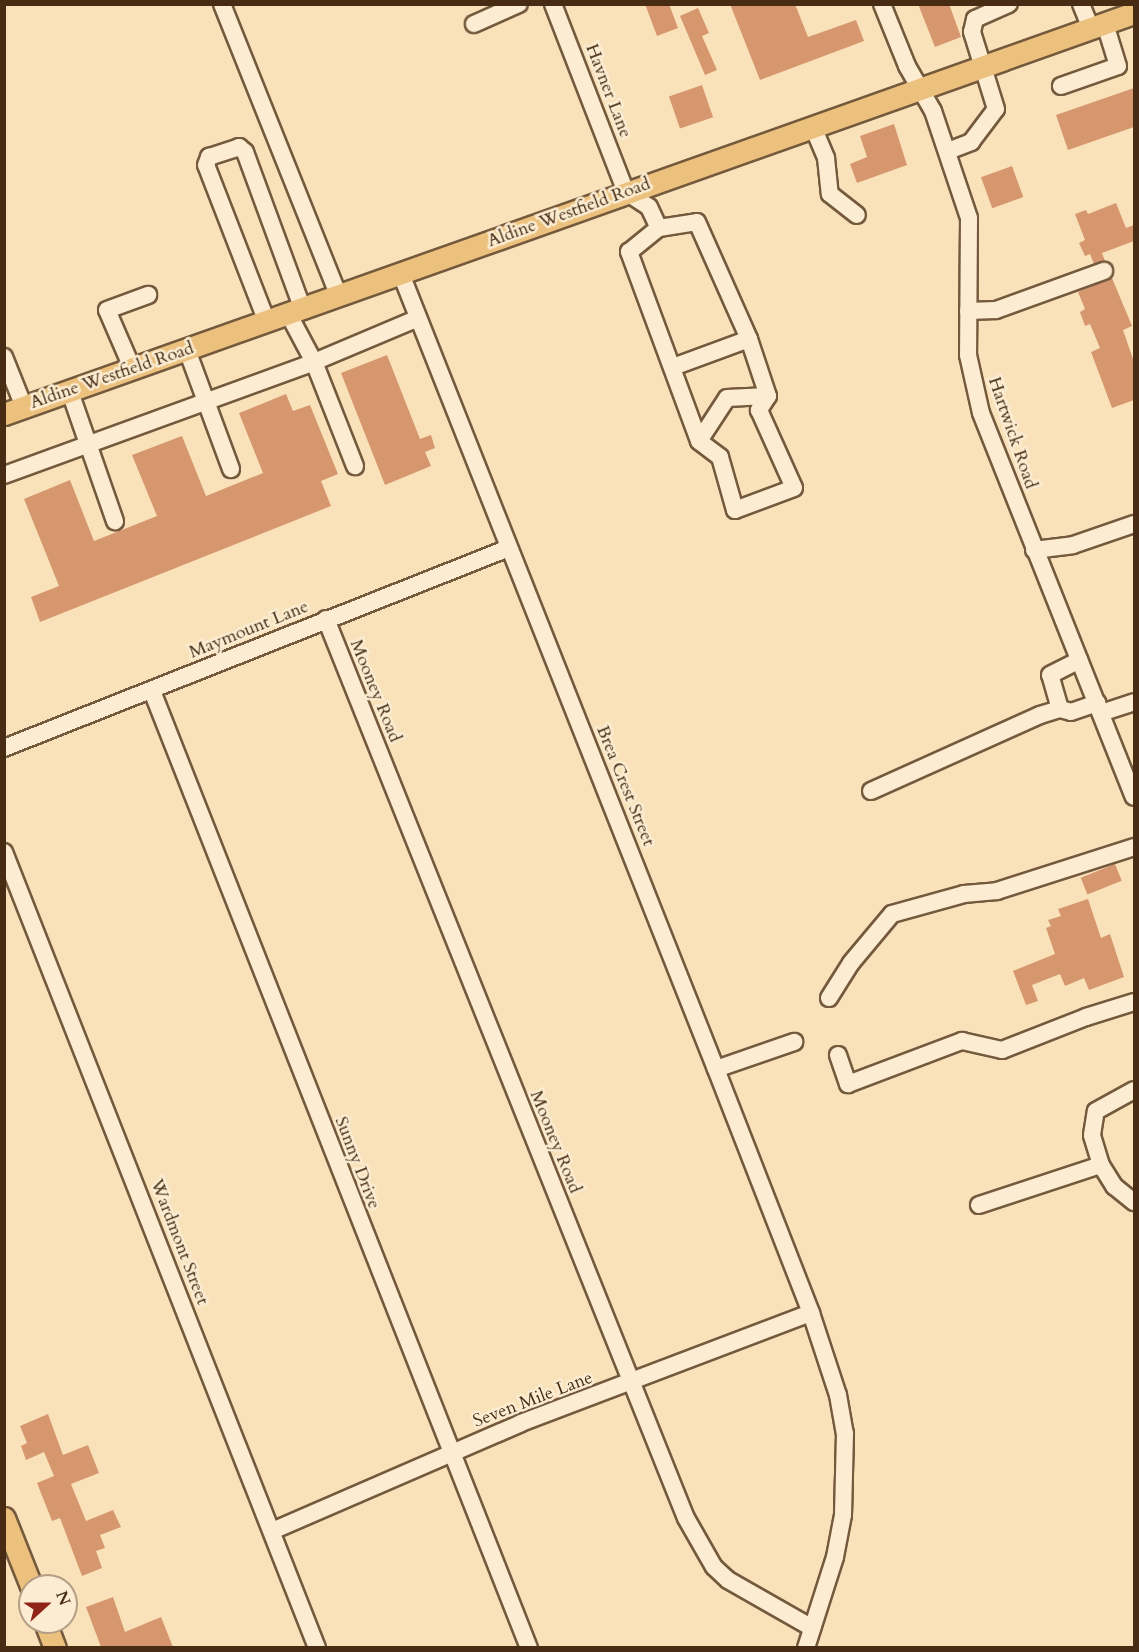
<!DOCTYPE html>
<html>
<head>
<meta charset="utf-8">
<style>
	body { margin:0 }
	#map { position:relative; width:1139px; height:1652px; overflow:hidden; background:#f9e2ba; font-family:Cardo,serif }
	div>[style] { position:absolute }
	[style*='--x'] { left:calc(var(--x)*1px); top:calc(var(--y)*1px); width:calc(var(--w)*1px); rotate:calc(var(--a)*1deg) }
	.building>* { inset:0; background:#d6976e; transform-origin:0 0 }
	.roads { filter:drop-shadow(2px 0 #74593d) drop-shadow(-2px 0 #74593d) drop-shadow(0 2px #74593d) drop-shadow(0 -2px #74593d) }
	.minor>* { height:16px; margin:-8px; padding:0 8px; transform-origin:8px; border-radius:8px; background:#fbecd2 }
	.major>* { height:21px; margin:-10.5px; padding:0 10.5px; transform-origin:10.5px; border-radius:10.5px; background:#ecc17d }
	span { translate:-50% -50%; white-space:nowrap; text-align:center; line-height:1.15; -webkit-text-stroke:5px #fbecd2; paint-order:stroke }
	.street-label { font-size:18px; color:#472b13 }
	.frame { position:absolute; inset:0; border:6px solid #472b13; pointer-events:none }
	.north { position:absolute; left:18px; top:1574px; width:60px; height:60px; box-sizing:border-box; background:#fbecd2; border:2px solid #b39f86; border-radius:50%; rotate:69deg; font-size:16px; font-weight:700; line-height:24px; text-align:center; color:#472b13 }
	.north::after { content:''; display:block; margin:auto; width:21px; height:27px; background:#8f2418; clip-path:polygon(50% 0,100% 100%,50% 72%,0 100%) }
</style>
</head>
<body>
<div id="map">
	<div class="building">
		<div style="clip-path:polygon(645px 4px,669px 4px,678px 28px,657px 36px)"></div>
		<div style="clip-path:polygon(730px 4px,795px 4px,808px 37px,856px 20px,864px 41px,760px 80px)"></div>
		<div style="clip-path:polygon(918px 4px,949px 4px,961px 37px,935px 47px)"></div>
		<div style="clip-path:polygon(698px 8px,709px 33px,702px 36px,717px 70px,705px 75px,680px 16px)"></div>
		<div style="left:702px;top:85px;width:34px;height:35px;rotate:71deg"></div>
		<div style="clip-path:polygon(1134px 88px,1134px 127px,1068px 150px,1056px 115px)"></div>
		<div style="clip-path:polygon(894px 124px,907px 165px,857px 183px,850px 164px,867px 157px,860px 136px)"></div>
		<div style="left:1012px;top:166px;width:33px;height:33px;rotate:70deg"></div>
		<div style="clip-path:polygon(1116px 203px,1126px 228px,1134px 225px,1134px 241px,1102px 253px,1105px 261px,1094px 264px,1090px 254px,1085px 256px,1079px 243px,1085px 240px,1075px 214px,1086px 210px,1088px 214px)"></div>
		<div style="clip-path:polygon(1112px 278px,1132px 326px,1123px 330px,1134px 362px,1134px 400px,1112px 408px,1091px 352px,1100px 348px,1090px 324px,1085px 326px,1080px 312px,1085px 309px,1078px 292px)"></div>
		<div style="clip-path:polygon(387px 355px,420px 439px,431px 435px,435px 448px,425px 452px,431px 466px,385px 485px,341px 373px)"></div>
		<div style="clip-path:polygon(286px 394px,293px 411px,310px 405px,338px 474px,321px 481px,331px 506px,40px 622px,31px 597px,59px 586px,24px 499px,70px 480px,94px 541px,157px 516px,132px 455px,182px 436px,206px 496px,263px 473px,239px 413px)"></div>
		<div style="left:1115px;top:864px;width:18px;height:37px;rotate:68deg"></div>
		<div style="clip-path:polygon(1088px 899px,1101px 938px,1110px 934px,1124px 977px,1089px 990px,1084px 978px,1065px 986px,1060px 974px,1032px 985px,1038px 1001px,1026px 1005px,1013px 971px,1055px 954px,1046px 928px,1051px 926px,1048px 920px,1061px 916px,1058px 909px)"></div>
		<div style="clip-path:polygon(48px 1414px,63px 1455px,88px 1445px,99px 1473px,71px 1484px,86px 1521px,113px 1510px,121px 1527px,100px 1535px,105px 1548px,96px 1551px,102px 1568px,82px 1576px,60px 1518px,52px 1521px,37px 1483px,54px 1476px,44px 1452px,26px 1460px,21px 1446px,27px 1443px,20px 1426px)"></div>
		<div style="clip-path:polygon(113px 1597px,125px 1632px,161px 1617px,173px 1647px,101px 1647px,86px 1607px)"></div>
	</div>
	<div class="roads">
		<div class="minor">
			<div style="--x:222;--y:4;--w:315;--a:68.2"></div>
			<div style="--x:553;--y:4;--w:202;--a:68.8"></div>
			<div style="--x:626;--y:192;--w:27;--a:33"></div>
			<div style="--x:649;--y:207;--w:23;--a:65"></div>
			<div style="--x:882;--y:4;--w:67;--a:68"></div>
			<div style="--x:907;--y:66;--w:52;--a:60"></div>
			<div style="--x:933;--y:111;--w:113;--a:71.4"></div>
			<div style="--x:969;--y:218;--w:137;--a:90.4"></div>
			<div style="--x:968;--y:355;--w:59;--a:77.4"></div>
			<div style="--x:981;--y:413;--w:413;--a:68.3"></div>
			<div style="--x:1081;--y:4;--w:27;--a:68"></div>
			<div style="--x:474;--y:24;--w:49;--a:-24"></div>
			<div style="--x:1061;--y:86;--w:60;--a:-19.3"></div>
			<div style="--x:1118;--y:66;--w:44;--a:-107.2"></div>
			<div style="--x:813;--y:127;--w:34;--a:67"></div>
			<div style="--x:826;--y:158;--w:36;--a:84"></div>
			<div style="--x:830;--y:194;--w:34;--a:38"></div>
			<div style="--x:948;--y:151;--w:25;--a:-21"></div>
			<div style="--x:971;--y:142;--w:41;--a:-52.9"></div>
			<div style="--x:996;--y:109;--w:81;--a:-107.3"></div>
			<div style="--x:972;--y:32;--w:13;--a:-77"></div>
			<div style="--x:975;--y:19;--w:37;--a:-24"></div>
			<div style="--x:697;--y:222;--w:128;--a:66"></div>
			<div style="--x:749;--y:339;--w:60;--a:71.6"></div>
			<div style="--x:768;--y:396;--w:17;--a:123"></div>
			<div style="--x:759;--y:410;--w:85;--a:65.8"></div>
			<div style="--x:794;--y:488;--w:63;--a:159.6"></div>
			<div style="--x:735;--y:510;--w:55;--a:-105.8"></div>
			<div style="--x:720;--y:457;--w:26;--a:-143"></div>
			<div style="--x:699;--y:441;--w:202;--a:-110.3"></div>
			<div style="--x:629;--y:252;--w:38;--a:-39"></div>
			<div style="--x:659;--y:228;--w:38;--a:-9"></div>
			<div style="--x:401;--y:274;--w:855;--a:68.39"></div>
			<div style="--x:716;--y:1069;--w:262;--a:68.7"></div>
			<div style="--x:811;--y:1313;--w:86;--a:71.8"></div>
			<div style="--x:838;--y:1395;--w:39;--a:80"></div>
			<div style="--x:845;--y:1433;--w:82;--a:91.4"></div>
			<div style="--x:843;--y:1515;--w:43;--a:100.8"></div>
			<div style="--x:835;--y:1557;--w:96;--a:107.7"></div>
			<div style="--x:968;--y:311;--w:28;--a:-2"></div>
			<div style="--x:996;--y:310;--w:115;--a:-19.9"></div>
			<div style="--x:289;--y:315;--w:53;--a:62"></div>
			<div style="--x:314;--y:362;--w:112;--a:68.5"></div>
			<div style="--x:267;--y:322;--w:168;--a:-111.2"></div>
			<div style="--x:206;--y:165;--w:9;--a:-69"></div>
			<div style="--x:209;--y:157;--w:32;--a:-18"></div>
			<div style="--x:239;--y:147;--w:8;--a:40"></div>
			<div style="--x:245;--y:152;--w:168;--a:69.8"></div>
			<div style="--x:187;--y:350;--w:127;--a:69.7"></div>
			<div style="--x:4;--y:357;--w:54;--a:68.2"></div>
			<div style="--x:673;--y:367;--w:81;--a:-20.2"></div>
			<div style="--x:133;--y:370;--w:65;--a:-113.4"></div>
			<div style="--x:107;--y:310;--w:44;--a:-20.1"></div>
			<div style="--x:70;--y:392;--w:137;--a:70.8"></div>
			<div style="--x:699;--y:441;--w:51;--a:-56.9"></div>
			<div style="--x:727;--y:398;--w:41;--a:-2.8"></div>
			<div style="--x:4;--y:475;--w:330;--a:-20"></div>
			<div style="--x:314;--y:362;--w:113;--a:-22.9"></div>
			<div style="--x:1034;--y:550;--w:39;--a:-7"></div>
			<div style="--x:1073;--y:545;--w:65;--a:-19"></div>
			<div style="--x:326;--y:619;--w:968;--a:68.18"></div>
			<div style="--x:686;--y:1518;--w:56;--a:60.3"></div>
			<div style="--x:714;--y:1567;--w:19;--a:43"></div>
			<div style="--x:728;--y:1580;--w:97;--a:29.7"></div>
			<div style="--x:152;--y:691;--w:1029;--a:68.5"></div>
			<div style="--x:1060;--y:709;--w:35;--a:-106"></div>
			<div style="--x:1050;--y:675;--w:33;--a:-27"></div>
			<div style="--x:1101;--y:713;--w:35;--a:-18"></div>
			<div style="--x:4;--y:748;--w:543;--a:-21.61"></div>
			<div style="--x:871;--y:791;--w:185;--a:-24.2"></div>
			<div style="--x:1040;--y:715;--w:21;--a:-17"></div>
			<div style="--x:1060;--y:709;--w:11;--a:15"></div>
			<div style="--x:1071;--y:712;--w:28;--a:-19"></div>
			<div style="--x:4;--y:852;--w:855;--a:68.53"></div>
			<div style="--x:829;--y:998;--w:41;--a:-57.8"></div>
			<div style="--x:851;--y:963;--w:64;--a:-50.1"></div>
			<div style="--x:892;--y:914;--w:75;--a:-15.5"></div>
			<div style="--x:964;--y:894;--w:33;--a:-5"></div>
			<div style="--x:997;--y:891;--w:144;--a:-17.8"></div>
			<div style="--x:838;--y:1055;--w:31;--a:71"></div>
			<div style="--x:848;--y:1084;--w:122;--a:-20.7"></div>
			<div style="--x:962;--y:1041;--w:41;--a:12.7"></div>
			<div style="--x:1002;--y:1050;--w:90;--a:-21.4"></div>
			<div style="--x:1086;--y:1017;--w:50;--a:-17.4"></div>
			<div style="--x:716;--y:1069;--w:83;--a:-19.1"></div>
			<div style="--x:1101;--y:1165;--w:31;--a:-107"></div>
			<div style="--x:1092;--y:1135;--w:24;--a:-81"></div>
			<div style="--x:1096;--y:1111;--w:43;--a:-28.9"></div>
			<div style="--x:979;--y:1205;--w:128;--a:-18.2"></div>
			<div style="--x:1101;--y:1165;--w:25;--a:58"></div>
			<div style="--x:1114;--y:1186;--w:26;--a:39"></div>
			<div style="--x:272;--y:1531;--w:271;--a:-23.4"></div>
			<div style="--x:521;--y:1423;--w:310;--a:-20.8"></div>
		</div>
		<div class="major">
			<div style="--x:4;--y:414;--w:1199;--a:-19.54"></div>
			<div style="--x:4;--y:1518;--w:73;--a:68.3"></div>
			<div style="--x:45;--y:1622;--w:28;--a:69"></div>
		</div>
	</div>
	<div class="street-label">
		<span style="left:608px;top:91px;rotate:69deg">Havner Lane</span>
		<span style="left:569px;top:213px;rotate:-20deg">Aldine Westfield Road</span>
		<span style="left:112px;top:376px;rotate:-19deg">Aldine Westfield Road</span>
		<span style="left:1012px;top:433px;rotate:71deg">Hartwick Road</span>
		<span style="left:249px;top:630px;rotate:-22deg">Maymount Lane</span>
		<span style="left:375px;top:691px;rotate:68deg">Mooney Road</span>
		<span style="left:625px;top:786px;rotate:68deg">Brea Crest Street</span>
		<span style="left:555px;top:1142px;rotate:68deg">Mooney Road</span>
		<span style="left:357px;top:1163px;rotate:69deg">Sunny Drive</span>
		<span style="left:179px;top:1242px;rotate:69deg">Wardmont Street</span>
		<span style="left:533px;top:1400px;rotate:-21deg">Seven Mile Lane</span>
	</div>
	<div class="frame"></div>
	<div class="north">N</div>
</div>
</body>
</html>
